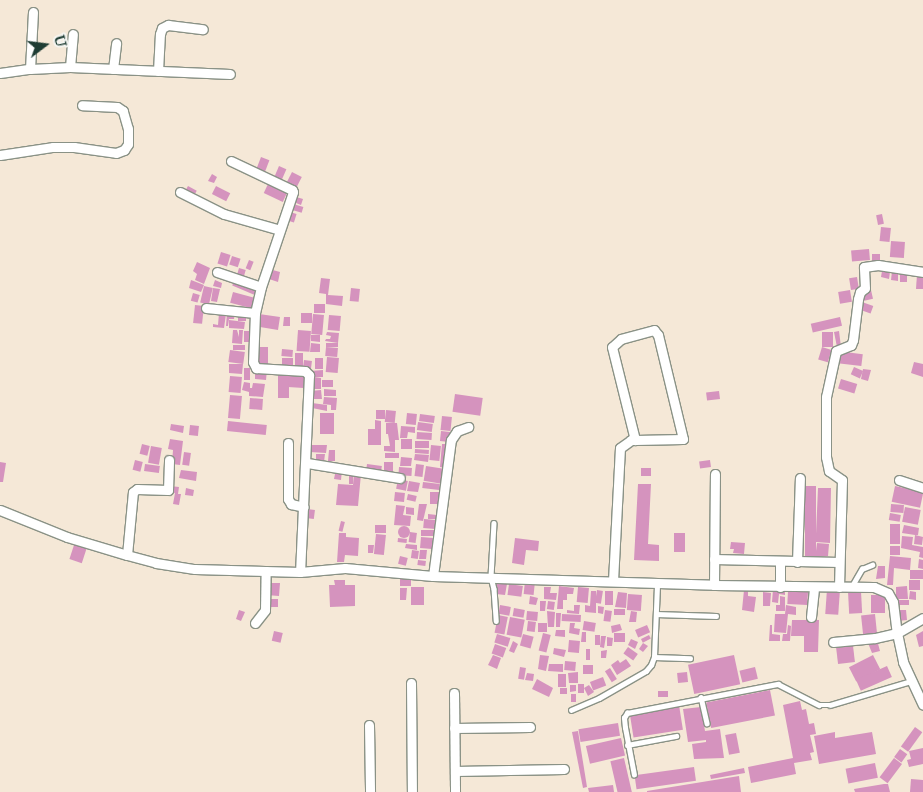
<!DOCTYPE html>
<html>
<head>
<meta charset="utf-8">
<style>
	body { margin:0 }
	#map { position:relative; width:923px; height:792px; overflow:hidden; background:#f5e8d7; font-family:"IM FELL Double Pica",serif }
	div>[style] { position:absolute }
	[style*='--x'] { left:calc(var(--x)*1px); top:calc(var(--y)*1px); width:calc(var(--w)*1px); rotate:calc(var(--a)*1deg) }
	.building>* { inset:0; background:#d593be; transform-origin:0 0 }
	.round { border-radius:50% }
	.roads { filter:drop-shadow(1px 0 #8a9286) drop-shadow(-1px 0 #8a9286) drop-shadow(0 1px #8a9286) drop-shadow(0 -1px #8a9286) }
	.service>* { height:4.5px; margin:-2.25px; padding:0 2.25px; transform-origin:2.25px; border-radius:2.25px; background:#fff }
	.minor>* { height:9px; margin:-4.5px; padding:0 4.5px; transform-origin:4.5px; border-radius:4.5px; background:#fff }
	span { translate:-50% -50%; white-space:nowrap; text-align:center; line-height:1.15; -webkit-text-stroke:4px #f6f6f2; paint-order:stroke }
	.north { position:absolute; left:20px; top:20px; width:50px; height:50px; -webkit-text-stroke:4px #f6f6f2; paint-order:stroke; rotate:75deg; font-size:14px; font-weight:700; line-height:20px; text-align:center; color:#1f3d34 }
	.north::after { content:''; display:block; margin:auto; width:18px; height:22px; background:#1f3d34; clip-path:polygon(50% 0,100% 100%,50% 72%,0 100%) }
</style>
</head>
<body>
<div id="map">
	<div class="building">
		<div style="left:261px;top:157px;width:9px;height:15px;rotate:21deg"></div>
		<div style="left:279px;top:166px;width:8px;height:13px;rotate:23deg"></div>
		<div style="left:292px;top:172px;width:11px;height:14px;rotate:27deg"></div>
		<div style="clip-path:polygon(212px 174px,217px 177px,214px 183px,208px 181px)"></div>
		<div style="left:268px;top:184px;width:21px;height:10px;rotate:25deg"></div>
		<div style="left:188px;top:186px;width:10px;height:8px;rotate:29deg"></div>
		<div style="left:216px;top:186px;width:16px;height:9px;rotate:27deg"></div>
		<div style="clip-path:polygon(293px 196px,303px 199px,301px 205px,291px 201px)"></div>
		<div style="left:290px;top:203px;width:14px;height:6px;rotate:17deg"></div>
		<div style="left:287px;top:211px;width:10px;height:9px;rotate:17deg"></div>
		<div style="left:882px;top:214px;width:10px;height:6px;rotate:79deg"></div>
		<div style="left:881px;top:227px;width:10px;height:14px;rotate:6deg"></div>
		<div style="left:891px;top:241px;width:14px;height:16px;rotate:4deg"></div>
		<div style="left:869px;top:249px;width:11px;height:18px;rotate:85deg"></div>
		<div style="left:221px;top:252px;width:10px;height:12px;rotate:17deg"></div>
		<div style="left:872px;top:254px;width:8px;height:9px"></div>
		<div style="left:232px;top:256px;width:9px;height:9px;rotate:18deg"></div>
		<div style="left:249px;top:260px;width:5px;height:9px;rotate:22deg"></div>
		<div style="clip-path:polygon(197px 262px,210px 268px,204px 284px,195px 280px,197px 274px,193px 271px)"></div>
		<div style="left:239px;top:268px;width:7px;height:8px;rotate:16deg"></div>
		<div style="clip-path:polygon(269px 269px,280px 272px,278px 282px,266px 278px)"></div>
		<div style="clip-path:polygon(882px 271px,890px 272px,889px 279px,881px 277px)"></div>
		<div style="clip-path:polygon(892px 271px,898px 271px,898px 281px,891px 280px)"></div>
		<div style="left:900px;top:272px;width:7px;height:10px"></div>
		<div style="clip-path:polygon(917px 274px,923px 274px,923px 289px,916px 289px)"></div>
		<div style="left:857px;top:277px;width:12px;height:8px;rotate:81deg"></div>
		<div style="clip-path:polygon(321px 278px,330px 279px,328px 295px,343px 296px,342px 306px,326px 304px,326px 294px,319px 293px)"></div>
		<div style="left:235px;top:279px;width:25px;height:7px;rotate:23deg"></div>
		<div style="clip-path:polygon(191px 280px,204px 285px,201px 292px,189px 288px)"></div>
		<div style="clip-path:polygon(215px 280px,222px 283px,221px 288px,213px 286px)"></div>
		<div style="left:204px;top:286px;width:9px;height:17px;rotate:13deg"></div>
		<div style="clip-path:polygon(213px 288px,220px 289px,217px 302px,211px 301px)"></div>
		<div style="left:351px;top:288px;width:9px;height:13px;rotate:6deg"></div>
		<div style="left:850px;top:290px;width:12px;height:12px;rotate:81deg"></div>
		<div style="left:871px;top:290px;width:9px;height:9px;rotate:77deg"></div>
		<div style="left:233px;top:292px;width:23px;height:11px;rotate:15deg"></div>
		<div style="left:193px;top:293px;width:7px;height:8px;rotate:16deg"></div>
		<div style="left:862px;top:302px;width:12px;height:8px;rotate:20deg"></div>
		<div style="left:314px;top:304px;width:11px;height:9px"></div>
		<div style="left:195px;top:305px;width:9px;height:18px;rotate:6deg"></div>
		<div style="clip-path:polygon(219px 313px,226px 314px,224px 328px,213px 327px,213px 324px,218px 325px)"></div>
		<div style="clip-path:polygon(227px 313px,235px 314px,234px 319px,229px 319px,228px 326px,226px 326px)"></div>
		<div style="left:238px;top:313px;width:8px;height:8px"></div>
		<div style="left:301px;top:313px;width:11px;height:10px"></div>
		<div style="clip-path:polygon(259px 314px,280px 317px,278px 330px,260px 327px,258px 318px,261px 318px)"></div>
		<div style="left:313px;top:314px;width:11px;height:20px;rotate:5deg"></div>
		<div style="left:329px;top:315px;width:12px;height:15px;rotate:5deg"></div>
		<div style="clip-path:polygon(284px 317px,290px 317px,290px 326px,283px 326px)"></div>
		<div style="left:840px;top:317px;width:9px;height:30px;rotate:77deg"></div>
		<div style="clip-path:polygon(229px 320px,245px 322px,244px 329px,229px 328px)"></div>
		<div style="clip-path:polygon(233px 330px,237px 330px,239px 337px,239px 330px,243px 330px,242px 344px,232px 343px)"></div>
		<div style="left:298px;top:330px;width:13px;height:21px;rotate:4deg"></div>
		<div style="left:244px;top:331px;width:6px;height:11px"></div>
		<div style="clip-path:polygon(839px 331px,841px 347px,837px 347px,834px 332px)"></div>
		<div style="clip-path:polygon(327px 332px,339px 333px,338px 343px,325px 341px,326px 339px,330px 339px,331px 336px,326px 335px)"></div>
		<div style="left:822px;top:332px;width:11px;height:15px"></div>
		<div style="clip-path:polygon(311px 335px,320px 335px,320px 342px,311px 341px)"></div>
		<div style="clip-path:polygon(311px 343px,320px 344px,320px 352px,310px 352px)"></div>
		<div style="left:326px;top:343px;width:12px;height:4px"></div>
		<div style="left:233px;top:345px;width:12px;height:5px"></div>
		<div style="clip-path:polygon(259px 347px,268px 347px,268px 365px,254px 365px,255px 351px,259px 352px)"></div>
		<div style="left:326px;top:347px;width:12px;height:9px;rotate:5deg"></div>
		<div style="left:822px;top:347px;width:10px;height:13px;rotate:17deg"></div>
		<div style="left:282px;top:349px;width:11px;height:7px;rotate:5deg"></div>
		<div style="left:230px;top:350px;width:15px;height:12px;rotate:8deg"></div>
		<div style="left:837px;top:351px;width:26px;height:12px;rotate:7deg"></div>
		<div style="left:295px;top:353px;width:8px;height:15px"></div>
		<div style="left:327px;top:357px;width:12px;height:15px;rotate:5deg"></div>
		<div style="left:282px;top:358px;width:11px;height:9px"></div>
		<div style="left:315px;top:358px;width:8px;height:11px"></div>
		<div style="left:304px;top:360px;width:8px;height:8px;rotate:7deg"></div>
		<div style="clip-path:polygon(914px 362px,923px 364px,923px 377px,911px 373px)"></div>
		<div style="clip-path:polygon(229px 364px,243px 364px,242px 374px,229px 373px)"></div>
		<div style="left:854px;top:367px;width:10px;height:8px;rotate:24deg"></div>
		<div style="left:250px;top:368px;width:12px;height:6px;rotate:90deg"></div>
		<div style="clip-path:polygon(863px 369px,871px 370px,868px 381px,861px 379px)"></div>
		<div style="clip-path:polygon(255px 370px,267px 370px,266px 380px,255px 379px)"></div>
		<div style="clip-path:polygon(323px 370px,323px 377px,314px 377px,321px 378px,321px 389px,311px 389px,310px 371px)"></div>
		<div style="left:278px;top:371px;width:11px;height:27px"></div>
		<div style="left:289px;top:371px;width:16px;height:16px;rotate:4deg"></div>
		<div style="left:230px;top:376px;width:12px;height:16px;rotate:5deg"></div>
		<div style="left:841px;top:379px;width:17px;height:10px;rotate:17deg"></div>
		<div style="left:322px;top:380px;width:11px;height:7px"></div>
		<div style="clip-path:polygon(244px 382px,250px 383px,250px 388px,252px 388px,253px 383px,265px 384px,263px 397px,249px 396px,249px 392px,242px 390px)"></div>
		<div style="clip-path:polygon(324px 389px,336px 390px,336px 396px,324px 396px)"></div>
		<div style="clip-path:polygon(321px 390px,322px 399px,311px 399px,310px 391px)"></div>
		<div style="left:719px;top:391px;width:8px;height:13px;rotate:83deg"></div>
		<div style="left:455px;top:394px;width:28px;height:18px;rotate:8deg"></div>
		<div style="left:230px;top:395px;width:12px;height:23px;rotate:5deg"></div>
		<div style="clip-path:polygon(324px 397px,337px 398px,336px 410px,331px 410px,331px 405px,323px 404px)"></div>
		<div style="left:250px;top:398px;width:13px;height:11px;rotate:4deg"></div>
		<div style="clip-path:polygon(312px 403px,327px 405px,327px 411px,312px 408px)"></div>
		<div style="left:376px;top:410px;width:9px;height:9px"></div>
		<div style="left:386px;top:410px;width:10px;height:12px;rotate:6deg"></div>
		<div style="left:320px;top:413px;width:14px;height:21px"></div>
		<div style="left:407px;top:413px;width:10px;height:11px;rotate:6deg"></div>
		<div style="left:420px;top:414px;width:15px;height:7px;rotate:8deg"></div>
		<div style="left:442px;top:416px;width:10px;height:14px;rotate:6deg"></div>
		<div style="clip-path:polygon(375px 420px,381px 421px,381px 445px,368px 445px,368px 429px,375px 429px)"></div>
		<div style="left:228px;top:421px;width:39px;height:10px;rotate:6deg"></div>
		<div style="left:418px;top:422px;width:15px;height:8px;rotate:8deg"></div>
		<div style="clip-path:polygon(386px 423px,397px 423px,399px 440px,395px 440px,395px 452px,384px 451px,384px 446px,390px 446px,388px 434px,386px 434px)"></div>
		<div style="clip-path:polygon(171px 424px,184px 426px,183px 433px,170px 430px)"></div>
		<div style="left:190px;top:425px;width:9px;height:10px;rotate:6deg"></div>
		<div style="clip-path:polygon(401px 426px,415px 427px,415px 433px,408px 432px,407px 438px,400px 438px)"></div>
		<div style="left:441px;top:431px;width:9px;height:10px;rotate:6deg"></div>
		<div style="left:417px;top:432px;width:15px;height:7px;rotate:4deg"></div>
		<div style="clip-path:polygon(170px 439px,183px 441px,180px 465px,172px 464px,173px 450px,168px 449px)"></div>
		<div style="left:401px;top:439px;width:11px;height:10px"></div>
		<div style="left:415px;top:441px;width:14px;height:7px"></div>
		<div style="left:142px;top:444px;width:8px;height:10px;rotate:14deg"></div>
		<div style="clip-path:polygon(442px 444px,448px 444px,445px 468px,440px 467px)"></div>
		<div style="clip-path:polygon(310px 445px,327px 445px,326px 453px,310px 452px)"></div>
		<div style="left:431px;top:445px;width:10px;height:15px;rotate:6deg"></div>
		<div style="left:151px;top:446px;width:11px;height:17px;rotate:10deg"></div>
		<div style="left:415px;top:449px;width:14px;height:4px;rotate:4deg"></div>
		<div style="clip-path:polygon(329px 450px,335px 450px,335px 461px,328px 461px)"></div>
		<div style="left:184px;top:452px;width:7px;height:13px;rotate:8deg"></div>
		<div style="left:385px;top:453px;width:14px;height:5px"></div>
		<div style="clip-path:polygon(316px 454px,325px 454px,324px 462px,316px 461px)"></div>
		<div style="clip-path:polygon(415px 454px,429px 455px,428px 462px,414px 460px)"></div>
		<div style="clip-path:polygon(401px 457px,412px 458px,411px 466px,400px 466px)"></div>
		<div style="left:135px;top:460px;width:8px;height:10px;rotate:14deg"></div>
		<div style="left:710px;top:460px;width:7px;height:11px;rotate:82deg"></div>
		<div style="clip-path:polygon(0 462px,6px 463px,3px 482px,0 482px)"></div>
		<div style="left:384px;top:462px;width:9px;height:10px"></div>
		<div style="left:145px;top:464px;width:15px;height:7px;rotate:8deg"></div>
		<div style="left:367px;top:464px;width:15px;height:8px;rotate:8deg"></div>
		<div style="left:416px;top:464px;width:8px;height:12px;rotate:7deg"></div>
		<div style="left:426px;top:466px;width:18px;height:15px;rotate:9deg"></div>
		<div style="left:399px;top:467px;width:13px;height:8px;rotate:4deg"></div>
		<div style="left:641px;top:468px;width:10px;height:8px"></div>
		<div style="clip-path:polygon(336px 469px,342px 470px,341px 480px,334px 479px)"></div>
		<div style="clip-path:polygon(181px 470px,197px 472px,196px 481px,179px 478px)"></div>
		<div style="left:349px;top:472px;width:4px;height:12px"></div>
		<div style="clip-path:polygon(354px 473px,361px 474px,358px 506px,336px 505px,338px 484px,353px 485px)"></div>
		<div style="left:398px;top:479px;width:10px;height:10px;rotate:11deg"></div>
		<div style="clip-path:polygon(409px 481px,420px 483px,418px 492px,407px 491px)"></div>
		<div style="left:423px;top:482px;width:17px;height:6px;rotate:7deg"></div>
		<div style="clip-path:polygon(638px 484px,651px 484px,648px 544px,659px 545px,659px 561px,634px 560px)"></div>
		<div style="clip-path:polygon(170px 486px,179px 487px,178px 494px,181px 494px,179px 505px,173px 504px,175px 493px,169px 492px)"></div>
		<div style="clip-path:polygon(805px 486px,816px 486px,816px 534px,818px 488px,831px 488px,830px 543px,816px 542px,816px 551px,817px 543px,829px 544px,828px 556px,805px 557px)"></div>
		<div style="left:895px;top:486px;width:29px;height:16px;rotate:12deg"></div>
		<div style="clip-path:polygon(186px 488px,194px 490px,193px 496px,185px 495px)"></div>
		<div style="left:395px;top:492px;width:10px;height:9px;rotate:6deg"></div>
		<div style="left:430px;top:492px;width:10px;height:12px"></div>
		<div style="left:408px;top:494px;width:9px;height:6px;rotate:13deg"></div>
		<div style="clip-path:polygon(419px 504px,427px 504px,423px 521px,417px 520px)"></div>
		<div style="left:891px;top:504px;width:13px;height:8px;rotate:4deg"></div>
		<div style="clip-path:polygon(396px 505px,405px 506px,403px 515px,411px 516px,410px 526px,394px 525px)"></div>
		<div style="clip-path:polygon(406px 507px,414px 508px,414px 515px,406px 514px)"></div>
		<div style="left:905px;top:507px;width:16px;height:15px;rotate:11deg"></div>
		<div style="left:307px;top:509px;width:8px;height:9px;rotate:7deg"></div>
		<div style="left:890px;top:513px;width:11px;height:7px;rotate:10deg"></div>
		<div style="clip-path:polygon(428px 514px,437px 515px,436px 519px,428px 519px)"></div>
		<div style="left:424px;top:519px;width:12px;height:9px;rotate:5deg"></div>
		<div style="left:341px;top:521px;width:4px;height:10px;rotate:14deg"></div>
		<div style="left:890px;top:524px;width:10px;height:20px"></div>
		<div style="left:375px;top:525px;width:11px;height:8px"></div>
		<div style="clip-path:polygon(904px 525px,919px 528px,918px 535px,915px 535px,923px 537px,922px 545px,914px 544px,915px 535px,902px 533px)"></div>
		<div class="round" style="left:398px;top:526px;width:12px;height:12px"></div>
		<div style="left:421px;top:530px;width:14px;height:6px"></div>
		<div style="left:410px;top:532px;width:7px;height:10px;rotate:8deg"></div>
		<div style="clip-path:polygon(339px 533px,346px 533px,346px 537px,359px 538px,358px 556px,345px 555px,344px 562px,337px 562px)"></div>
		<div style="left:674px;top:533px;width:11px;height:19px"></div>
		<div style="left:376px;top:534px;width:10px;height:20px;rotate:6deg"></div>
		<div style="clip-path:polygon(902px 536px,913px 537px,912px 545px,923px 547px,923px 558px,919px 557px,920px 552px,901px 548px)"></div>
		<div style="left:421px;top:537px;width:12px;height:11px;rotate:5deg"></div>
		<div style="left:398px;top:538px;width:9px;height:4px;rotate:6deg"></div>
		<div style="clip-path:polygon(515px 538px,539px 541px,538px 551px,526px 550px,524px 565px,512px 563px)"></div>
		<div style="left:75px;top:542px;width:13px;height:18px;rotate:18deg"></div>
		<div style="clip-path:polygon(731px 542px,745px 543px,744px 554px,733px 553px,734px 549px,730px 549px)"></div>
		<div style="clip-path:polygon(406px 544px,417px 545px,417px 550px,405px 548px)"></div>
		<div style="clip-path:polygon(368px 545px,374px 545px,373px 553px,368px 553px)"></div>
		<div style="left:890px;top:546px;width:10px;height:9px"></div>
		<div style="left:412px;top:550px;width:7px;height:8px;rotate:8deg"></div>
		<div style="clip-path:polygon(420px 550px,427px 550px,426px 559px,419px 559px)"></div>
		<div style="left:400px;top:556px;width:8px;height:8px;rotate:14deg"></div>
		<div style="clip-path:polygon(890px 556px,911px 558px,910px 570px,894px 568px,893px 585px,887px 585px)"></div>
		<div style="clip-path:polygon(919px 559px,923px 560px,923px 569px,918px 568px)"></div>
		<div style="left:418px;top:560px;width:8px;height:5px;rotate:7deg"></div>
		<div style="clip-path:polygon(878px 566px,885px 566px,885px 578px,876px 579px)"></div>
		<div style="left:910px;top:570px;width:13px;height:9px"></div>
		<div style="left:400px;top:577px;width:11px;height:9px"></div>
		<div style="clip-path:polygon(334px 580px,345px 580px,345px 585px,355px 585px,355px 606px,330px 607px,329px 585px,335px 585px)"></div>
		<div style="left:920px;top:580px;width:10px;height:11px;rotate:90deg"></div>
		<div style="left:525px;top:581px;width:10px;height:13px;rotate:6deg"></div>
		<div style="clip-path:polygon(497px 582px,507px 584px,505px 595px,496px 594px)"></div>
		<div style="clip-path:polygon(270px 583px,280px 583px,279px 596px,266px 595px)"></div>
		<div style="left:509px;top:584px;width:14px;height:11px;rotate:8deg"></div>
		<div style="clip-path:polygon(559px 586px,574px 588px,573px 594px,567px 594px,567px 600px,563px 600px,563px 609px,557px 609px)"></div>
		<div style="clip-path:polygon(907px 586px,908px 599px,896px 599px,896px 587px)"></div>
		<div style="left:411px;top:587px;width:13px;height:18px"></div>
		<div style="clip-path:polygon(544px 587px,551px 587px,550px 593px,557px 593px,556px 600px,544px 599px)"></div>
		<div style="left:578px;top:587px;width:11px;height:15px;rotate:5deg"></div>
		<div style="clip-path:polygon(400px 588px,407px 588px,406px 600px,400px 600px)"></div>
		<div style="clip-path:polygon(773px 589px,785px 590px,785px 595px,779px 594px,778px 603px,772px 602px)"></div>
		<div style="left:827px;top:589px;width:13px;height:25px;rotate:4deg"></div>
		<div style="left:597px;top:590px;width:6px;height:13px;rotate:9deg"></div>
		<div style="clip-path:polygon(744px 590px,748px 590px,748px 596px,756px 597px,754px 612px,742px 610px)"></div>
		<div style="clip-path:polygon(591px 591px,596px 591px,596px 613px,585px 612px,585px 605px,590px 606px)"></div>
		<div style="left:605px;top:591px;width:8px;height:14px"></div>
		<div style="left:788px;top:591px;width:20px;height:13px;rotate:3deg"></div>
		<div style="left:861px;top:591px;width:22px;height:13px;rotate:87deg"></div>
		<div style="clip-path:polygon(910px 591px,916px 592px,916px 600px,909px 599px)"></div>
		<div style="clip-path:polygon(618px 592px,627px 593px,626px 608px,615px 607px)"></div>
		<div style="clip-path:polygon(763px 592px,771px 593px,770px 606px,763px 606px)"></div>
		<div style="left:628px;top:594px;width:14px;height:16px;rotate:4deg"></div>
		<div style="left:871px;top:595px;width:14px;height:18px"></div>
		<div style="clip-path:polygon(530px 596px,538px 598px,536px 605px,529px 604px)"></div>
		<div style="clip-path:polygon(780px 596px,785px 597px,785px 611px,776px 611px,776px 605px,780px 605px)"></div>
		<div style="left:268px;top:599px;width:10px;height:8px"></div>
		<div style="left:909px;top:600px;width:5px;height:12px;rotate:90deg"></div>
		<div style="clip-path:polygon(540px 601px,546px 601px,545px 611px,540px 611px)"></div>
		<div style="left:548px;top:601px;width:7px;height:8px;rotate:8deg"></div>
		<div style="left:500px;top:605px;width:11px;height:9px;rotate:10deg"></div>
		<div style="clip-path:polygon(574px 605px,580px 605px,579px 614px,567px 613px,567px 610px,574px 611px)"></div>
		<div style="clip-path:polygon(786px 605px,796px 607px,796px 615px,788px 614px,786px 633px,774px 632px,775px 614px,785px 614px)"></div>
		<div style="clip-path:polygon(598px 606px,604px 607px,603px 614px,598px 613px)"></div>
		<div style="left:514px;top:608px;width:11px;height:8px;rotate:10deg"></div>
		<div style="left:614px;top:609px;width:11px;height:6px"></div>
		<div style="clip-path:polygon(239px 610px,245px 612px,241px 621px,236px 619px)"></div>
		<div style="left:605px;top:610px;width:7px;height:11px;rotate:8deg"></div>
		<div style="clip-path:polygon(898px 610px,906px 610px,907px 620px,898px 621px)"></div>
		<div style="left:527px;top:611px;width:11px;height:9px;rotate:5deg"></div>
		<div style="clip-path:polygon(547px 611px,555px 612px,554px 627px,548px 627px)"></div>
		<div style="clip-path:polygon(631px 611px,637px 612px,636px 622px,629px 622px)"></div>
		<div style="clip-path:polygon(556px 613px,561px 613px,560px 627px,556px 627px)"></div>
		<div style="left:562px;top:614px;width:19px;height:7px;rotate:3deg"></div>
		<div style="left:875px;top:614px;width:20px;height:14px;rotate:84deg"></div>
		<div style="left:498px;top:615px;width:10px;height:18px;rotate:11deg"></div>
		<div style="left:510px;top:617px;width:15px;height:18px;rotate:11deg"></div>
		<div style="clip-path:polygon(792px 620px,819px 620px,818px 652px,804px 652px,804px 636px,791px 636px)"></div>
		<div style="left:528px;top:621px;width:8px;height:10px;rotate:7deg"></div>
		<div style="left:584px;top:621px;width:12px;height:9px;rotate:9deg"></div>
		<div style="left:538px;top:623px;width:9px;height:9px"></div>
		<div style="clip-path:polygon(570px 623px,575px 623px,574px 628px,580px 629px,579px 635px,569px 633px)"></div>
		<div style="clip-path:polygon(620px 624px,622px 630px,612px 633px,611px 626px)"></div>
		<div style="left:647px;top:625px;width:8px;height:13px;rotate:67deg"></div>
		<div style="clip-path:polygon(770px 625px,772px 625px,772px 634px,780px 635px,780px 641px,769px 641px)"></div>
		<div style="clip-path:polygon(788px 625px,791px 626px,790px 641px,782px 641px,783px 634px,787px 634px)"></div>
		<div style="clip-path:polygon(556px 630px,565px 630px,565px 637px,555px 636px)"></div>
		<div style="left:274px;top:631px;width:9px;height:10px;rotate:13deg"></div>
		<div style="clip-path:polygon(923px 631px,923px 646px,919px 647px,916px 635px)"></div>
		<div style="clip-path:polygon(582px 632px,586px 632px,586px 642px,581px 642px)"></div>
		<div style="left:543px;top:633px;width:8px;height:18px;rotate:14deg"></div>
		<div style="left:614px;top:633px;width:11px;height:9px"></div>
		<div style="left:497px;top:634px;width:14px;height:9px;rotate:17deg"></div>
		<div style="left:523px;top:634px;width:11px;height:12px;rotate:15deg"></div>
		<div style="left:595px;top:635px;width:5px;height:10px"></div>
		<div style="left:649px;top:635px;width:4px;height:9px;rotate:63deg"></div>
		<div style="clip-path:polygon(601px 636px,606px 636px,604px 648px,600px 647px)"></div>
		<div style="clip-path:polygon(607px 637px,613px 638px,612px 646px,607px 646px)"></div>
		<div style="clip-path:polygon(631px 639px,638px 642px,635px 649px,628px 645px)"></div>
		<div style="left:569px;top:640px;width:11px;height:12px;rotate:5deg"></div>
		<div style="clip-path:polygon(877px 640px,880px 651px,872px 653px,868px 643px)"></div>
		<div style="clip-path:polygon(513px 641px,518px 644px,514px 653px,509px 651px)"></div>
		<div style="clip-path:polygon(643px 643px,648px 646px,643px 652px,639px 649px)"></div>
		<div style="left:495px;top:644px;width:12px;height:10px;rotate:20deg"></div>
		<div style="left:853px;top:646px;width:16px;height:17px;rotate:83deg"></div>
		<div style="left:628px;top:647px;width:12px;height:8px;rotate:35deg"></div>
		<div style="clip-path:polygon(554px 648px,566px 650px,564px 657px,553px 654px)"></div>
		<div style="left:586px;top:649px;width:4px;height:11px"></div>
		<div style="clip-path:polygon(607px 650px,606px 658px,601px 658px,601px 651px)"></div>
		<div style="clip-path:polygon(493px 655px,501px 658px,497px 669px,488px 665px)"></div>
		<div style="clip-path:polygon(540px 655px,549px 656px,546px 671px,538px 669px)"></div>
		<div style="left:734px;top:655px;width:30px;height:47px;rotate:78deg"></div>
		<div style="left:873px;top:655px;width:16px;height:27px;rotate:63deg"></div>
		<div style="clip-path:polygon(626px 659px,631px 666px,617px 675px,611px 665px,618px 660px,620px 663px)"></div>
		<div style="left:565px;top:661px;width:11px;height:9px;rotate:5deg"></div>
		<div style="clip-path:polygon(549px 664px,563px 664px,563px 672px,548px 671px)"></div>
		<div style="left:583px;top:665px;width:10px;height:9px"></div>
		<div style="left:887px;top:666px;width:12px;height:34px;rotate:66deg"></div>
		<div style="left:520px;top:667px;width:6px;height:12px;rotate:9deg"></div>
		<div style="left:755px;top:667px;width:12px;height:16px;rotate:76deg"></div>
		<div style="left:610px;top:668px;width:13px;height:6px;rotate:58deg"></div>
		<div style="clip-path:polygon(578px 672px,578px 683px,569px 683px,568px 673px)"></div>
		<div style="left:687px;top:672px;width:10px;height:10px;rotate:84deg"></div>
		<div style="clip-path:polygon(527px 673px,534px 674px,533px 681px,525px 680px)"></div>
		<div style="left:558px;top:674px;width:8px;height:13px"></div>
		<div style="left:603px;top:677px;width:9px;height:14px;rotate:69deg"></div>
		<div style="clip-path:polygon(537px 679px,553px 688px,549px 697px,532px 689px)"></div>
		<div style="left:578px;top:684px;width:6px;height:9px"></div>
		<div style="clip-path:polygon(570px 685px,576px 685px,576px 691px,570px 692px)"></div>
		<div style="clip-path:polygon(589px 685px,594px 692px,588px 696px,584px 688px)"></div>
		<div style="left:560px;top:688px;width:7px;height:6px"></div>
		<div style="left:770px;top:690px;width:26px;height:65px;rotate:79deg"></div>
		<div style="left:668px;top:691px;width:6px;height:10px;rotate:90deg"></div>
		<div style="left:571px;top:694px;width:5px;height:8px"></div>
		<div style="clip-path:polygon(800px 701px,802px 710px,806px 709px,809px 724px,814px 723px,816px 734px,810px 735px,814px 752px,810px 753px,812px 760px,794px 763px,796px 774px,751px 783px,748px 767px,793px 758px,783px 705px)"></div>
		<div style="left:679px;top:705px;width:25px;height:50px;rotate:81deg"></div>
		<div style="clip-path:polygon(701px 707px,705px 731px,720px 729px,724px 758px,694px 759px,692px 744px,706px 742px,706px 740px,688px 742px,683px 709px)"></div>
		<div style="left:618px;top:723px;width:13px;height:40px;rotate:81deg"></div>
		<div style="left:915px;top:727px;width:9px;height:24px;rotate:36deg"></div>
		<div style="clip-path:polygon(578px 731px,587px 787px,583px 788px,572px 732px)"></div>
		<div style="clip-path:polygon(835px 732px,835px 738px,872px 732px,876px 754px,819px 764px,814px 736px)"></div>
		<div style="left:736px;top:733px;width:20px;height:11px;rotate:79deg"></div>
		<div style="left:621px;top:738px;width:18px;height:36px;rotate:77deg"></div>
		<div style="clip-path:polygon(923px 748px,923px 756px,916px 757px,923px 756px,923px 764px,909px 767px,907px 760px,911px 759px,909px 751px)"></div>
		<div style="left:900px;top:749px;width:9px;height:10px;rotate:36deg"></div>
		<div style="left:624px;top:758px;width:35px;height:14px;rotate:77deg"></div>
		<div style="left:894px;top:758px;width:10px;height:24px;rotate:37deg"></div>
		<div style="left:875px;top:763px;width:15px;height:30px;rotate:79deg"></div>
		<div style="left:694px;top:767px;width:14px;height:60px;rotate:82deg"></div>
		<div style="clip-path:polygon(744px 768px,745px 773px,711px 779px,710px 775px)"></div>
		<div style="clip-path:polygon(739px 776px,741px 792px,647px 792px,647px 791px)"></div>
		<div style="clip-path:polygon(911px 779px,923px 780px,923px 792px,910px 792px)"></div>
		<div style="clip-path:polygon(884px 784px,888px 784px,890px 792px,855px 792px,854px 789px)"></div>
		<div style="clip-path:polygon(613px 785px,614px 792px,589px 792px,588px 788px)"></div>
	</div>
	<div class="roads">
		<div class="service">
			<div style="--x:494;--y:523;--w:54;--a:93.2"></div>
			<div style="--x:491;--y:577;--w:12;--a:76"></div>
			<div style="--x:494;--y:589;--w:32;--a:86"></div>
			<div style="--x:852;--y:586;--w:20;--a:-60"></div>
			<div style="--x:862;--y:569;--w:11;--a:-22"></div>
			<div style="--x:656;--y:614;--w:60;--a:1.9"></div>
			<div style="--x:654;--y:657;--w:36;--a:2"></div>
			<div style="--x:701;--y:697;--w:27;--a:77"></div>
			<div style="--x:571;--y:710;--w:30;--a:-23"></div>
			<div style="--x:599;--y:698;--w:54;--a:-29.9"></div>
			<div style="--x:646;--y:671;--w:8;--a:-50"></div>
			<div style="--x:651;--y:665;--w:9;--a:-69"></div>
			<div style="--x:654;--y:657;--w:73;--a:-87.6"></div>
			<div style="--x:627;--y:745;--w:50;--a:-10.4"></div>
			<div style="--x:634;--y:775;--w:48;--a:-100.8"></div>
			<div style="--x:625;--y:728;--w:10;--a:-96"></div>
			<div style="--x:624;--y:718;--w:6;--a:-59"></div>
			<div style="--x:627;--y:713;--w:154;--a:-10.9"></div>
			<div style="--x:778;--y:684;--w:46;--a:27.1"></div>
			<div style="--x:819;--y:705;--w:11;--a:0"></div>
			<div style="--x:830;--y:705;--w:84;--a:-16.5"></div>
		</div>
		<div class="minor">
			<div style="--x:70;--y:67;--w:33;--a:-85"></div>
			<div style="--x:30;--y:69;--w:57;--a:-87"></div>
			<div style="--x:113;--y:69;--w:26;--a:-83"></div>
			<div style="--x:158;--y:71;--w:37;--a:-87"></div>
			<div style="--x:160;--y:34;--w:6;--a:-72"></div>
			<div style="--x:162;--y:28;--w:7;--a:-27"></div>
			<div style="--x:168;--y:25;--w:35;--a:7"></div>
			<div style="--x:0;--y:73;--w:30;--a:-8"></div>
			<div style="--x:30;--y:69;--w:40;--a:-2.9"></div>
			<div style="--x:70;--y:67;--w:160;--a:2.5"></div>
			<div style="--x:0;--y:155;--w:54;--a:-8.6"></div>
			<div style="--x:53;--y:147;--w:21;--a:0"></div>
			<div style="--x:74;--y:147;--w:42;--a:8.1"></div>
			<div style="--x:116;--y:153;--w:9;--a:-21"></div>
			<div style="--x:124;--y:150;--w:7;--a:-56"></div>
			<div style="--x:128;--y:144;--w:15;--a:-90"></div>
			<div style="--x:128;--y:129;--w:19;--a:-106"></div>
			<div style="--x:123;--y:111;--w:7;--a:-146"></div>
			<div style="--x:117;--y:107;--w:35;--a:-177"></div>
			<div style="--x:231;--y:161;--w:68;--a:25.4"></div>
			<div style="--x:292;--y:190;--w:2;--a:63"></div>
			<div style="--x:293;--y:192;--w:100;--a:108.6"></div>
			<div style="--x:261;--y:287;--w:27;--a:103"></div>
			<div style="--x:255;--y:313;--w:49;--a:92.3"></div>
			<div style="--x:253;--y:362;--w:7;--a:63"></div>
			<div style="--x:256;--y:368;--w:49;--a:3.5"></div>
			<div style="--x:305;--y:371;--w:6;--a:45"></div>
			<div style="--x:309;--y:375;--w:197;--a:92.6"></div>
			<div style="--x:180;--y:192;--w:49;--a:26.6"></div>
			<div style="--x:224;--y:214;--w:58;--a:15.9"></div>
			<div style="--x:217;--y:272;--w:46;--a:18.8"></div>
			<div style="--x:206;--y:308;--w:49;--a:5.8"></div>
			<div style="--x:288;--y:443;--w:56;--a:90"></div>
			<div style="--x:288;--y:499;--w:6;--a:59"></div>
			<div style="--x:291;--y:504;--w:13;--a:13"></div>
			<div style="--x:307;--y:463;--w:94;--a:9.2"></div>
			<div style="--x:899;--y:480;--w:25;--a:18"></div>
			<div style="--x:0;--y:510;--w:72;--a:21.9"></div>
			<div style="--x:67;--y:537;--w:63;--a:16.7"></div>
			<div style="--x:127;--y:555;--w:30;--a:15"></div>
			<div style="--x:156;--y:563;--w:39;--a:9"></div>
			<div style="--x:195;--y:569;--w:105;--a:1.6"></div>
			<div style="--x:300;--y:572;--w:45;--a:-5.1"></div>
			<div style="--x:345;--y:568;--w:88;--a:5.2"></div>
			<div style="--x:433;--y:576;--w:281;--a:1.8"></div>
			<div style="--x:714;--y:585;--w:160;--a:0.7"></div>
			<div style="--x:874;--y:587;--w:15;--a:23"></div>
			<div style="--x:888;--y:593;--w:10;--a:61"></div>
			<div style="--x:893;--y:602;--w:31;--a:83"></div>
			<div style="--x:897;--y:633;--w:23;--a:167"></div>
			<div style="--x:875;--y:638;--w:42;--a:174.6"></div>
			<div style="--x:127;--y:555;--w:63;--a:-84.6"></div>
			<div style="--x:133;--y:492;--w:5;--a:-37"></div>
			<div style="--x:137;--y:489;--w:31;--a:2"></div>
			<div style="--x:168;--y:490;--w:30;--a:-88"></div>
			<div style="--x:714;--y:559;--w:125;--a:1.4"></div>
			<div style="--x:780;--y:562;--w:25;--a:90"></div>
			<div style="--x:797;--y:562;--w:84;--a:-88"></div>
			<div style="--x:433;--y:576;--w:137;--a:-82.5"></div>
			<div style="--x:451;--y:440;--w:11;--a:-56"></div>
			<div style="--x:457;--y:431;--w:12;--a:-20"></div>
			<div style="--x:613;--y:581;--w:133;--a:-87"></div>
			<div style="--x:620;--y:448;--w:14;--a:-36"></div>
			<div style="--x:631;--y:440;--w:4;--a:0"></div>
			<div style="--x:635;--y:440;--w:48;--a:-1.2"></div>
			<div style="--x:683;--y:439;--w:107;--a:-103.5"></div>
			<div style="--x:658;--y:335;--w:6;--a:-129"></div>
			<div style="--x:654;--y:330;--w:34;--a:165"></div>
			<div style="--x:621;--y:339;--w:12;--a:138"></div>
			<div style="--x:612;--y:347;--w:96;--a:76.1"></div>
			<div style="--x:714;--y:585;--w:111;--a:-89.5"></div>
			<div style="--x:839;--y:587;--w:107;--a:-88.4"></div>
			<div style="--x:842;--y:480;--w:16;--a:-145"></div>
			<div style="--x:829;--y:471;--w:14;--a:-102"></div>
			<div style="--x:826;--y:457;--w:60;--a:-90"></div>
			<div style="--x:826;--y:397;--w:47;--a:-77.7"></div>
			<div style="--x:836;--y:351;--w:16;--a:-22"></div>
			<div style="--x:851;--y:345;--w:5;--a:-68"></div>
			<div style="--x:853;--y:340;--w:41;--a:-83"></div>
			<div style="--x:858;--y:299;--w:7;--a:-74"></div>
			<div style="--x:860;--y:292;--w:6;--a:-39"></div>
			<div style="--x:865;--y:288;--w:21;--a:-93"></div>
			<div style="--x:864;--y:267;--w:14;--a:-8"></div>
			<div style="--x:878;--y:265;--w:46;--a:8.8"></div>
			<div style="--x:811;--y:617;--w:30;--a:-84"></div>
			<div style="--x:923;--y:618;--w:30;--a:150"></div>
			<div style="--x:897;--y:633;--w:30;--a:78"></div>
			<div style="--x:903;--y:662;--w:47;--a:65.1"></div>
			<div style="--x:255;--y:623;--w:16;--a:-52"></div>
			<div style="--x:265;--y:610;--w:39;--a:-89"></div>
			<div style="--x:411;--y:683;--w:109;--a:89.5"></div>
			<div style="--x:454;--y:693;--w:99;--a:89.4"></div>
			<div style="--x:369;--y:725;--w:67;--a:89.1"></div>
			<div style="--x:454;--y:728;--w:76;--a:-0.8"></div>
			<div style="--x:455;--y:771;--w:109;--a:-1.1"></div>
		</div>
	</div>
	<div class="north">U</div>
</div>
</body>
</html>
